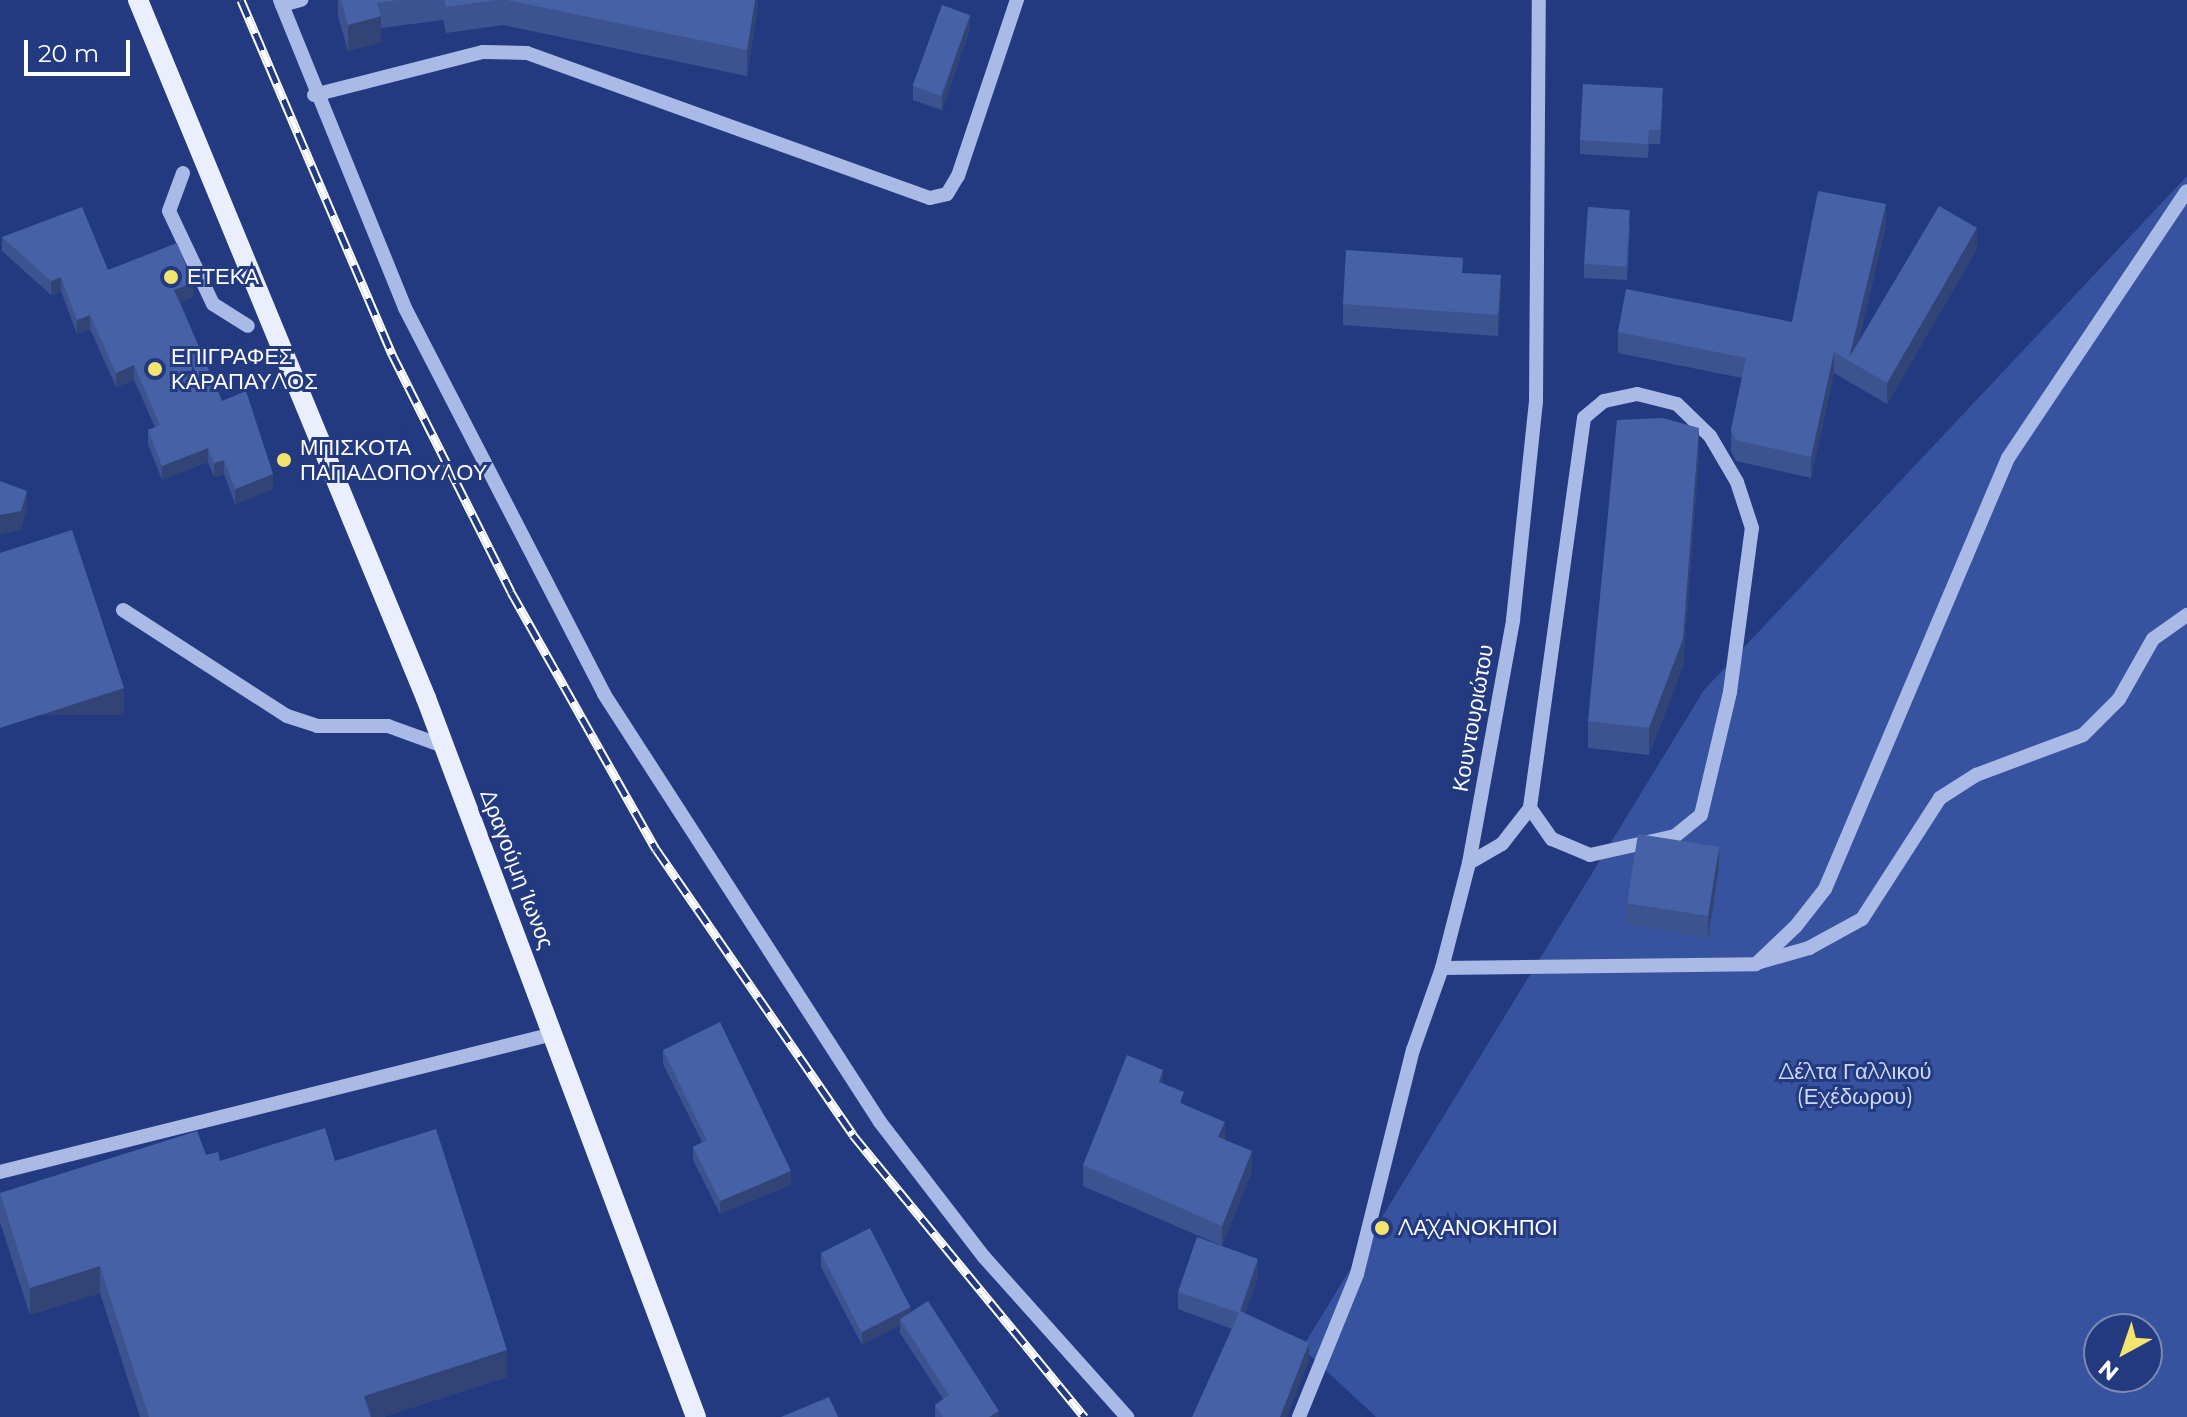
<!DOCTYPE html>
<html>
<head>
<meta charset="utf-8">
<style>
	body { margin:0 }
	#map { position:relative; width:2187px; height:1417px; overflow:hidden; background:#233a80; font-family:Montserrat,sans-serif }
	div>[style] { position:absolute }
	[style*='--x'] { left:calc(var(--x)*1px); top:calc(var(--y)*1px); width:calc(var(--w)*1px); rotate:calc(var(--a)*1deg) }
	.green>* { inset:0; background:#37529e }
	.minor>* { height:14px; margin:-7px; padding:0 7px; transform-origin:7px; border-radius:7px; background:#a9bae7 }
	.major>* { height:20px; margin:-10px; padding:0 10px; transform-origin:10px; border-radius:10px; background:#ebeffd }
	.rail>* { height:9px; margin-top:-4.5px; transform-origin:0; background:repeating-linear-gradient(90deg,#233a80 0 18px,#fff 0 36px); box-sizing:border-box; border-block:2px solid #fff }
	.wall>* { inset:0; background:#3d5390 }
	.shaded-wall>* { inset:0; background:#324475; transform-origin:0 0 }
	.building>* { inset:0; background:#4761a7; transform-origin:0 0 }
	.dots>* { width:22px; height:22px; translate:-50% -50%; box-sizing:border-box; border:4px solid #233a80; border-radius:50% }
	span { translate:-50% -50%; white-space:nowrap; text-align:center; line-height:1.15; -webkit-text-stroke:6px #233a80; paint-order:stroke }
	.poi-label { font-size:22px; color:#fff }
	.left { translate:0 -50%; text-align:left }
	.street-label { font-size:22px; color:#fff }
	.park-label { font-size:22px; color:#cdd8f5 }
	.north { position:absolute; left:2083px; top:1313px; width:80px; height:80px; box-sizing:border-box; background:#233a80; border:2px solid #7b89b3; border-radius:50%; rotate:220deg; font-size:22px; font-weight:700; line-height:32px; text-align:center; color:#fff }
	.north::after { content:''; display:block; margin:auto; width:28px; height:36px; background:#f2e46c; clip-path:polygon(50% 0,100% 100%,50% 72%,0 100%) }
	.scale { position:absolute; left:24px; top:40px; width:106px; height:36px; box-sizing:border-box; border:4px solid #fff; border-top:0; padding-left:10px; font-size:24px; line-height:28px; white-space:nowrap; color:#fff; -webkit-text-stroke:6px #233a80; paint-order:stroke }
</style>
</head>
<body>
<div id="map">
	<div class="green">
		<div style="clip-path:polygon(evenodd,2187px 176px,2187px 1417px,1376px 1417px,1302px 1348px,1704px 690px,2187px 176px,2099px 1329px,2147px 1329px,2147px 1377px,2099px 1377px,2099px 1329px)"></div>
	</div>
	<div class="minor">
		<div style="--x:280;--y:0;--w:332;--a:67.9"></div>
		<div style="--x:405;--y:308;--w:434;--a:62.7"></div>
		<div style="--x:604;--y:694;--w:509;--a:57.18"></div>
		<div style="--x:880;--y:1122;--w:170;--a:52.4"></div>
		<div style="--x:984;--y:1257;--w:215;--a:48.2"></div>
		<div style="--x:282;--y:5;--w:20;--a:-15"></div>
		<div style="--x:314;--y:95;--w:174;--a:-14.3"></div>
		<div style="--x:483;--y:52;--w:44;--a:1.3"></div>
		<div style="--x:527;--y:53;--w:428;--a:19.8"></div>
		<div style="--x:930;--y:198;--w:17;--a:-13"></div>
		<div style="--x:947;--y:194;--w:21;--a:-59"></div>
		<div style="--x:958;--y:176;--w:186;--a:-71.5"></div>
		<div style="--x:183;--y:173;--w:40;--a:110.2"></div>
		<div style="--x:169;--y:211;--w:103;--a:64.7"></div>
		<div style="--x:213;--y:304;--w:41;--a:32.2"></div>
		<div style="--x:123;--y:610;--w:195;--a:32.9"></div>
		<div style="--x:287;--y:716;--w:32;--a:18"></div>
		<div style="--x:317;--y:726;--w:71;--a:0"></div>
		<div style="--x:388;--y:726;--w:62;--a:19.9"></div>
		<div style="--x:1469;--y:863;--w:38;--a:-30"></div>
		<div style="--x:1502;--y:844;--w:46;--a:-52.1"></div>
		<div style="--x:1530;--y:808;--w:38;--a:55"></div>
		<div style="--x:1552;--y:839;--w:41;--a:22.8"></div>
		<div style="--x:1590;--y:855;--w:87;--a:-12.6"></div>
		<div style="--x:1675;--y:836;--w:33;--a:-39"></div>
		<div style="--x:1701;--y:815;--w:126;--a:-76.7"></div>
		<div style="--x:1730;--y:692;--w:165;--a:-82.4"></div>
		<div style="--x:1752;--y:528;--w:48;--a:-108.1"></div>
		<div style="--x:1737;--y:482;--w:53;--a:-120.4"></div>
		<div style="--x:1710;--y:436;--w:46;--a:-135.9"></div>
		<div style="--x:1677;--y:404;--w:41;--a:-166"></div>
		<div style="--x:1637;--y:394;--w:34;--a:168"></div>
		<div style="--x:1604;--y:401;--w:26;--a:140"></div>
		<div style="--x:1584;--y:418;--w:394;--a:97.9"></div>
		<div style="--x:1760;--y:962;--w:51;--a:-15.9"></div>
		<div style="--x:1809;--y:948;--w:60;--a:-28.7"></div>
		<div style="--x:1862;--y:919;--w:144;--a:-57.2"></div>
		<div style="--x:1940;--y:798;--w:43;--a:-32.6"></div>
		<div style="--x:1976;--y:775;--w:114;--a:-20.5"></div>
		<div style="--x:2083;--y:735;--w:51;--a:-45"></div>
		<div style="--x:2119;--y:699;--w:69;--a:-60.5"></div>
		<div style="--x:2153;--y:639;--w:42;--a:-35.2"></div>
		<div style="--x:1442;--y:968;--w:314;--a:-0.7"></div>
		<div style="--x:1756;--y:964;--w:55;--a:-43.5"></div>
		<div style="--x:1796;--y:926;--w:47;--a:-51.9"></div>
		<div style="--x:1825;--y:889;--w:468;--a:-67"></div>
		<div style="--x:2008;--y:458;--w:321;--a:-56.2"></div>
		<div style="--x:0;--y:1172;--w:570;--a:-14.01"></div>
		<div style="--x:1299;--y:1417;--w:154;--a:-67.9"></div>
		<div style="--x:1357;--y:1274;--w:231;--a:-76"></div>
		<div style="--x:1413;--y:1050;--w:87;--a:-70.5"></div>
		<div style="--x:1442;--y:968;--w:108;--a:-75.6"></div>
		<div style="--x:1469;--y:863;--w:247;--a:-79.7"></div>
		<div style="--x:1513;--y:620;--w:220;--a:-84"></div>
		<div style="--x:1536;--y:401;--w:401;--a:-89.6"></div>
	</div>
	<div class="major">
		<div style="--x:138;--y:0;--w:755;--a:67.58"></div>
		<div style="--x:426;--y:698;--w:768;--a:69.42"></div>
	</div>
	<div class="rail">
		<div style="--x:241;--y:0;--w:385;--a:66.9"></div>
		<div style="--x:392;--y:354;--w:266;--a:63.4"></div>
		<div style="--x:511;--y:592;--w:295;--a:60.6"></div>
		<div style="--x:656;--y:849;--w:347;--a:55.4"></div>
		<div style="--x:853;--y:1135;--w:365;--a:50.6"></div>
	</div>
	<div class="wall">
		<div style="clip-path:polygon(338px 0,758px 0,758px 5px,747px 76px,503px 25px,446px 33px,443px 20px,381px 28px,381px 42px,348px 51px,338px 16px)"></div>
		<div style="clip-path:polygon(970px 29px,942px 110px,913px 100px,913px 86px)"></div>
		<div style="clip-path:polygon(1663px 103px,1660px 144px,1649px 144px,1648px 158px,1580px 154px,1580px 140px)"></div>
		<div style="clip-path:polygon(1630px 224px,1627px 280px,1584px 278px,1584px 264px)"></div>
		<div style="clip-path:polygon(1886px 225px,1858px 344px,1977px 249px,1887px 404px,1834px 373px,1811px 478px,1736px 461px,1731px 451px,1731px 430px,1742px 378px,1618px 353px,1618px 332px,1792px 322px)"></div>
		<div style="clip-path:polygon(2px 237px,193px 297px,180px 302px,222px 401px,273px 489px,235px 504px,224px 474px,214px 477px,208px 462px,162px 480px,148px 444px,148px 430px,155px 427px,134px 380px,116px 387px,90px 329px,77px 334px,61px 291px,51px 295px,2px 251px)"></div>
		<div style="clip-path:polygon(1463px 273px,1501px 296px,1498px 336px,1343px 325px,1343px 304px)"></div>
		<div style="clip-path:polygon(1699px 455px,1683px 666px,1649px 755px,1588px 748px,1588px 721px)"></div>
		<div style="clip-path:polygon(1719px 868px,1708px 938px,1625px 924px,1625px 903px)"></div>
		<div style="clip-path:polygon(663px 1050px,791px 1185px,720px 1214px,693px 1160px,693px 1147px,702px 1142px,663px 1064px)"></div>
		<div style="clip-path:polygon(1163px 1084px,1184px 1105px,1225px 1140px,1252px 1171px,1222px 1246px,1258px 1277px,1245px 1314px,1309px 1361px,1232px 1329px,1178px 1309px,1178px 1292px,1220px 1245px,1083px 1186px,1083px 1165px)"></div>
		<div style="clip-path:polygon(206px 1155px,220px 1161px,335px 1161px,507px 1377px,383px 1417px,140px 1417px,100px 1293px,30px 1315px,0 1222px,0 1193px)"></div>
		<div style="clip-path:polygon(821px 1254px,911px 1311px,999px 1417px,935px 1417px,935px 1405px,943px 1399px,900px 1333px,900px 1325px,862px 1345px,821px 1267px)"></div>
	</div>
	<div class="shaded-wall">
		<div style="clip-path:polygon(755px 0,758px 0,758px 5px,747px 76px,747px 50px)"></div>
		<div style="clip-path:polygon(970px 15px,970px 29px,942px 110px,942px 96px)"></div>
		<div style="clip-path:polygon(381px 16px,381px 42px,348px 51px,348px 25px)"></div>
		<div style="clip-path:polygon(1886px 204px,1886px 225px,1853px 364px,1849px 358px)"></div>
		<div style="clip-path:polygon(1977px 228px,1977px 249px,1887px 404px,1887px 383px)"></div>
		<div style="clip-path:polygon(1501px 275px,1501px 296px,1498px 336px,1498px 315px)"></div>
		<div style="clip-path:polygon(61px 277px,61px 291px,51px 295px,51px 281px)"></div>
		<div style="clip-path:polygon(193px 283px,193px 297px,174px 304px,174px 290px)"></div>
		<div style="clip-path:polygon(90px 315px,90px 329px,77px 334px,77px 320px)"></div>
		<div style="clip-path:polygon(1834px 352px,1834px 373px,1811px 478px,1811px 457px)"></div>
		<div style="clip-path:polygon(134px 365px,134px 380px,116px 387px,116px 373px)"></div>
		<div style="clip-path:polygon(1699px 428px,1699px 455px,1683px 666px,1649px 755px,1649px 728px)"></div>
		<div style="clip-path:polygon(208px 448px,208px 462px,162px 480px,162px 466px)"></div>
		<div style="clip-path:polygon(224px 460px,224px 474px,214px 477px,214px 463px)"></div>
		<div style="clip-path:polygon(273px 474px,273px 489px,235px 504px,235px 489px)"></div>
		<div style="clip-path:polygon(27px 491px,27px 510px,21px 530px,0 535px,0 515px)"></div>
		<div style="left:124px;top:688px;width:27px;height:130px;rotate:90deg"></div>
		<div style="clip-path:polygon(1719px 847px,1719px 868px,1708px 938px,1708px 916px)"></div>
		<div style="clip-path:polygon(1163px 1070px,1163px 1091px,1159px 1082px)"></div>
		<div style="clip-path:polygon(1225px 1122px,1225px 1142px,1218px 1137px)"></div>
		<div style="clip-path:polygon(1252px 1151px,1252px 1171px,1222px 1246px,1222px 1226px)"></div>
		<div style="clip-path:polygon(791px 1171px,791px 1185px,720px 1214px,720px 1201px)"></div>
		<div style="clip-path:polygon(1258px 1259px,1258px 1277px,1240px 1329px,1240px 1311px)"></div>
		<div style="clip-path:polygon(100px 1266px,100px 1293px,30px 1315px,30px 1288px)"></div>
		<div style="clip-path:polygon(911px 1307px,911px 1320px,900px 1319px,900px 1325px,862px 1345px,862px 1332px)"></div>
		<div style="clip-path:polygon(1309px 1343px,1309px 1361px,1287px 1417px,1280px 1417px)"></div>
		<div style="clip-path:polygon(507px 1350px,507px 1377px,383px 1417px,364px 1417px,364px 1396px)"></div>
		<div style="clip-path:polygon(999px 1411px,999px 1417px,989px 1417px)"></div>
	</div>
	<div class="building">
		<div style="clip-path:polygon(341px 0,398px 0,377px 3px,381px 16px,348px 25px)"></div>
		<div style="clip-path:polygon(444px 0,496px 0,446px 7px)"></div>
		<div style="clip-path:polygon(507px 0,755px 0,747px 50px)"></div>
		<div style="left:942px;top:5px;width:30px;height:86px;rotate:20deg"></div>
		<div style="clip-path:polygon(1583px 84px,1663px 88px,1660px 130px,1649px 130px,1648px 144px,1580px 140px)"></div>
		<div style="clip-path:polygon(1818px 191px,1886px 204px,1849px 358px,1939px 206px,1977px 228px,1887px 383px,1834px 352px,1811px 457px,1736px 440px,1731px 430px,1746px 358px,1618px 332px,1626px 289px,1792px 322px)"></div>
		<div style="clip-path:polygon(82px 207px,108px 270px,177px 243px,193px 283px,174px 290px,222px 401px,246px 391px,273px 474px,235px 489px,224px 460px,214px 463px,208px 448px,162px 466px,148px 430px,160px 425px,134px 365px,116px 373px,90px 315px,77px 320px,61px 277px,51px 281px,2px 237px)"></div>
		<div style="left:1588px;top:207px;width:42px;height:57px;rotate:4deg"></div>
		<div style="clip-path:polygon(1346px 250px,1463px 258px,1462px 273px,1501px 275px,1498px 315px,1343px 304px)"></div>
		<div style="clip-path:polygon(1663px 418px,1699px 428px,1683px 639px,1649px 728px,1588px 721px,1617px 420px)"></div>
		<div style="clip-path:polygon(0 481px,27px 491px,21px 511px,0 515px)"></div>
		<div style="clip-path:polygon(72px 530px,124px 688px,0 728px,0 553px)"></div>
		<div style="left:1638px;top:834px;width:82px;height:70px;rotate:9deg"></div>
		<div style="clip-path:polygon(720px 1022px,791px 1171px,720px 1201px,693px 1147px,707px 1140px,663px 1050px)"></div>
		<div style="clip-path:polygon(1127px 1055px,1163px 1070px,1159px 1082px,1184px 1092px,1180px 1103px,1225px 1122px,1218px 1137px,1252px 1151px,1222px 1226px,1083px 1165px)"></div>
		<div style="clip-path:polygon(325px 1128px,335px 1161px,436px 1129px,507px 1350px,364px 1396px,371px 1417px,149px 1417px,100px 1266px,30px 1288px,0 1193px,197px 1131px,206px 1155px,218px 1152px,220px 1161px)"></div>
		<div style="left:870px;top:1228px;width:89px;height:55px;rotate:63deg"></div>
		<div style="clip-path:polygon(1197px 1237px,1258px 1259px,1240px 1311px,1309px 1343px,1280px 1417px,1192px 1417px,1239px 1313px,1178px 1292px)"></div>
		<div style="clip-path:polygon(928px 1301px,999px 1411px,989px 1417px,943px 1417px,935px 1405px,949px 1395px,900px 1319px)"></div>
		<div style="clip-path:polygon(829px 1397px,838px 1417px,781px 1417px)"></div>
	</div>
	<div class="dots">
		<div style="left:171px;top:277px;background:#f2e46c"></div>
		<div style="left:155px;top:369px;background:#f2e46c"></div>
		<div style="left:284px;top:460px;background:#f2e46c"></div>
		<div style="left:1382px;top:1228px;background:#f2e46c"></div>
	</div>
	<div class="poi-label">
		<span class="left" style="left:187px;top:277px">ΕΤΕΚΑ</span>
		<span class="left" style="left:171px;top:369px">ΕΠΙΓΡΑΦΕΣ<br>ΚΑΡΑΠΑΥΛΟΣ</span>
		<span class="left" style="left:300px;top:460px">ΜΠΙΣΚΟΤΑ<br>ΠΑΠΑΔΟΠΟΥΛΟΥ</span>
		<span class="left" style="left:1398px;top:1228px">ΛΑΧΑΝΟΚΗΠΟΙ</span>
	</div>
	<div class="street-label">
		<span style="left:1473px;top:718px;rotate:-80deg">Κουντουριώτου</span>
		<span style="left:517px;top:869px;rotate:69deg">Δραγούμη Ίωνος</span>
	</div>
	<div class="park-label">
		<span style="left:1855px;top:1084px">Δέλτα Γαλλικού<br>(Εχέδωρου)</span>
	</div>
	<div class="north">N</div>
	<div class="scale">20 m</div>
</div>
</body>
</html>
